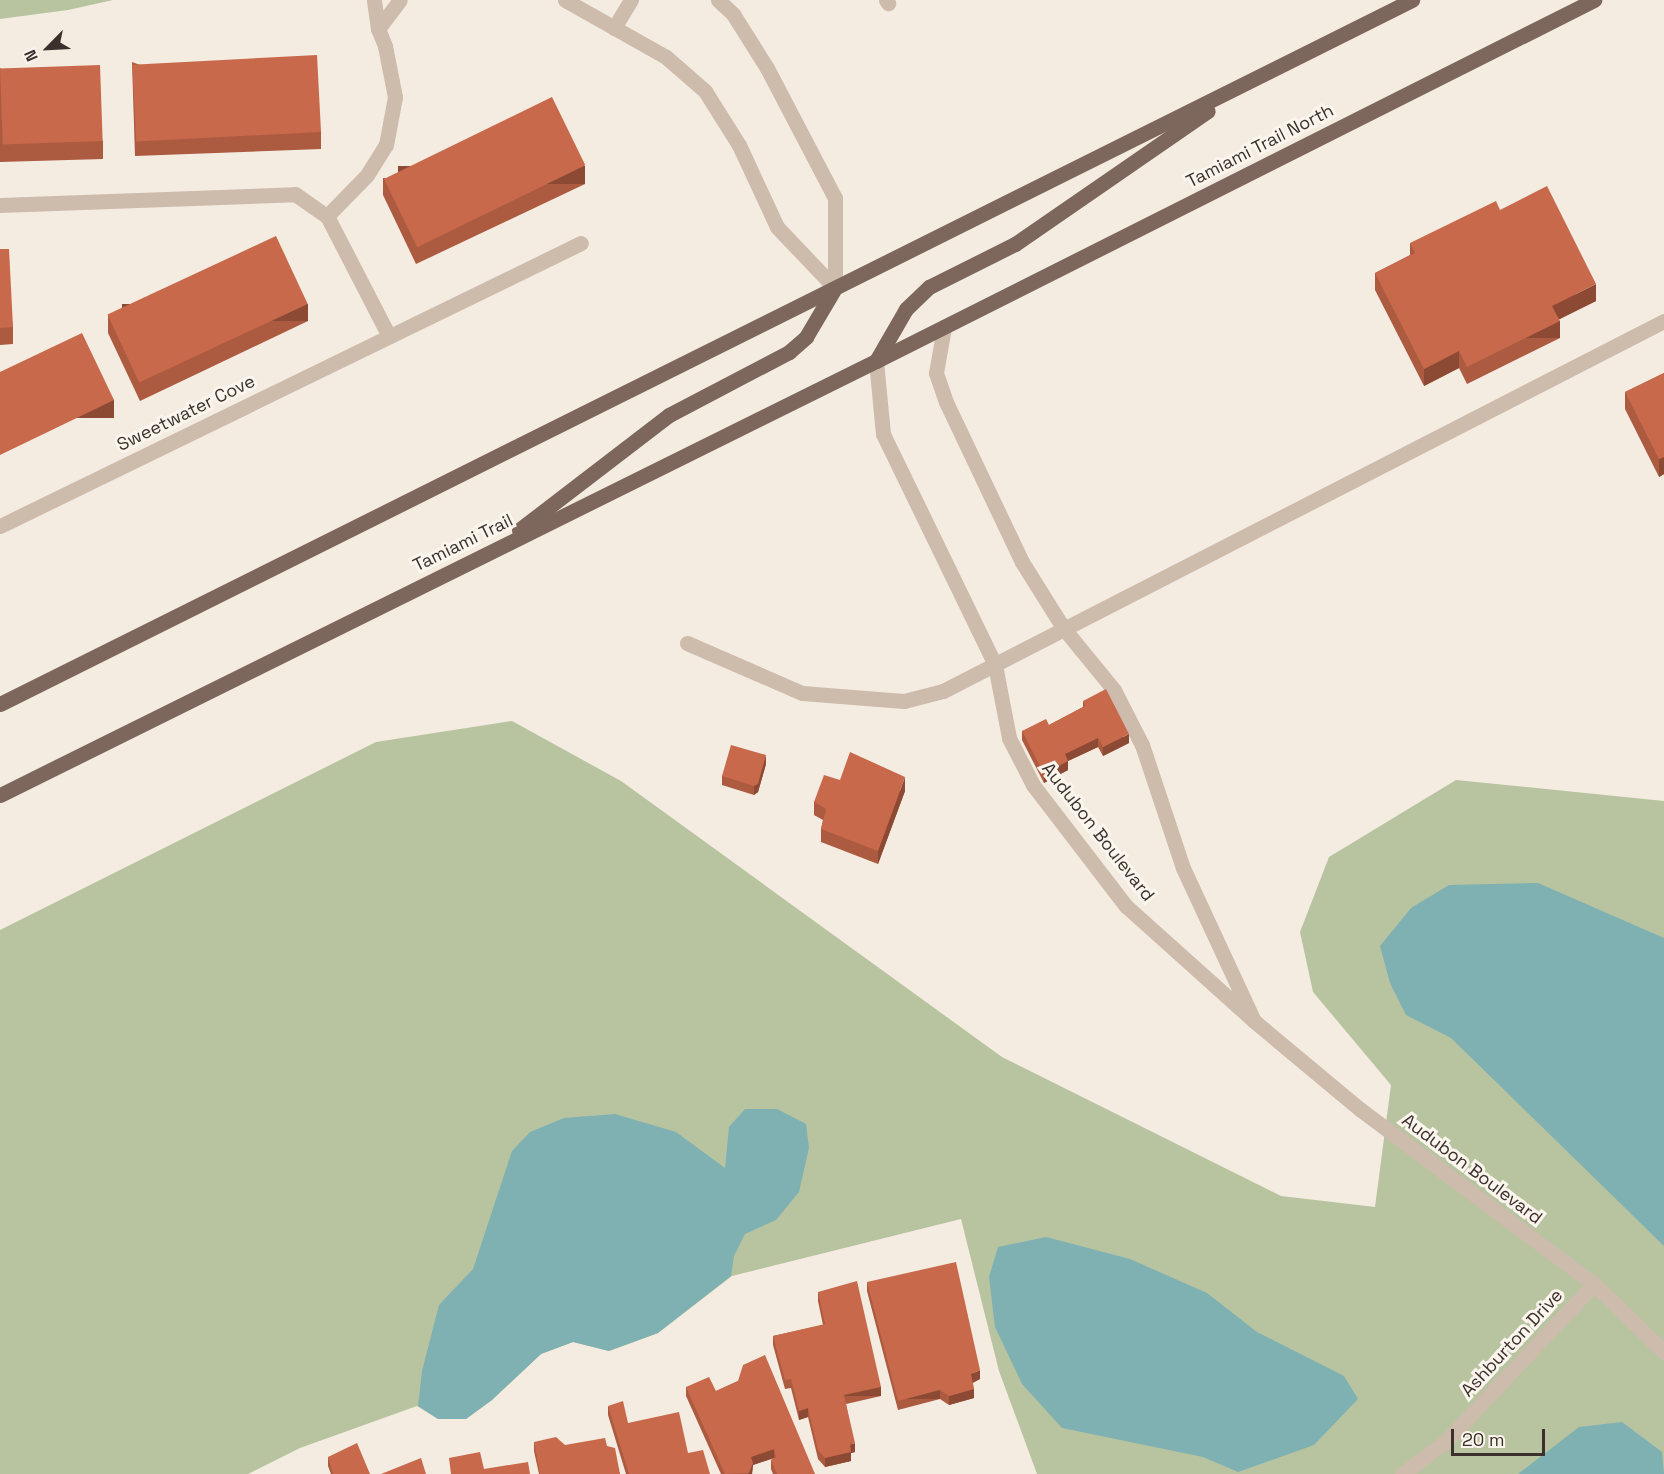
<!DOCTYPE html>
<html>
<head>
<meta charset="utf-8">
<style>
	body { margin:0 }
	#map { position:relative; width:1664px; height:1474px; overflow:hidden; background:#f4ebe1; font-family:"Space Grotesk",sans-serif }
	div>[style] { position:absolute }
	[style*='--x'] { left:calc(var(--x)*1px); top:calc(var(--y)*1px); width:calc(var(--w)*1px); rotate:calc(var(--a)*1deg) }
	.green>* { inset:0; background:#b8c4a0 }
	.water>* { inset:0; background:#7fb0b2 }
	.lane>* { height:15px; margin:-7.5px; padding:0 7.5px; transform-origin:7.5px; border-radius:7.5px; background:#cdbbac }
	.street>* { height:15px; margin:-7.5px; padding:0 7.5px; transform-origin:7.5px; border-radius:7.5px; background:#cdbbac }
	.primary>* { height:15px; margin:-7.5px; padding:0 7.5px; transform-origin:7.5px; border-radius:7.5px; background:#7d675c }
	.wall>* { inset:0; background:#ac5a40 }
	.shaded-wall>* { inset:0; background:#8c4a34; transform-origin:0 0 }
	.building>* { inset:0; background:#c8694b; transform-origin:0 0 }
	span { translate:-50% -50%; white-space:nowrap; text-align:center; line-height:1.15; -webkit-text-stroke:6px #fbf5ee; paint-order:stroke }
	.street-label { font-size:18px; color:#3b302b }
	.north { position:absolute; left:18px; top:18px; width:60px; height:60px; -webkit-text-stroke:4px #fbf5ee; paint-order:stroke; rotate:246deg; font-size:16px; font-weight:700; line-height:24px; text-align:center; color:#3b302b }
	.north::after { content:''; display:block; margin:auto; width:21px; height:27px; background:#3b302b; clip-path:polygon(50% 0,100% 100%,50% 72%,0 100%) }
	.scale { position:absolute; left:1451px; top:1429px; width:94px; height:27px; box-sizing:border-box; border:3px solid #3b302b; border-top:0; padding-left:8px; font-size:18px; line-height:21px; white-space:nowrap; color:#3b302b; -webkit-text-stroke:4px #fbf5ee; paint-order:stroke }
</style>
</head>
<body>
<div id="map">
	<div class="green">
		<div style="clip-path:polygon(0 0,113px 0,68px 10px,0 19px)"></div>
		<div style="clip-path:polygon(512px 721px,621px 781px,1002px 1057px,1281px 1196px,1375px 1207px,1391px 1085px,1313px 992px,1300px 932px,1329px 857px,1456px 780px,1664px 801px,1664px 1474px,1037px 1474px,999px 1371px,961px 1219px,732px 1276px,658px 1333px,609px 1351px,573px 1342px,541px 1354px,492px 1400px,466px 1419px,438px 1419px,417px 1406px,300px 1448px,248px 1474px,0 1474px,0 930px,376px 742px)"></div>
	</div>
	<div class="water">
		<div style="clip-path:polygon(1538px 883px,1664px 938px,1664px 1246px,1451px 1038px,1406px 1015px,1390px 983px,1380px 946px,1411px 908px,1449px 885px)"></div>
		<div style="clip-path:polygon(745px 1109px,777px 1109px,806px 1124px,809px 1148px,799px 1192px,776px 1220px,745px 1234px,734px 1256px,731px 1276px,658px 1333px,609px 1351px,573px 1342px,541px 1354px,492px 1400px,466px 1419px,438px 1419px,418px 1406px,422px 1371px,439px 1305px,473px 1269px,512px 1151px,530px 1132px,564px 1118px,615px 1114px,676px 1132px,725px 1168px,729px 1127px)"></div>
		<div style="clip-path:polygon(1046px 1237px,1130px 1259px,1207px 1293px,1257px 1332px,1344px 1376px,1358px 1399px,1314px 1445px,1238px 1472px,1203px 1457px,1062px 1428px,1022px 1384px,995px 1327px,989px 1277px,998px 1247px)"></div>
		<div style="clip-path:polygon(1622px 1422px,1662px 1452px,1664px 1474px,1518px 1474px,1579px 1427px)"></div>
	</div>
	<div class="lane">
		<div style="--x:886;--y:0;--w:4;--a:56"></div>
		<div style="--x:614;--y:28;--w:33;--a:-59"></div>
		<div style="--x:687;--y:643;--w:125;--a:23.5"></div>
		<div style="--x:802;--y:693;--w:102;--a:4.5"></div>
		<div style="--x:904;--y:701;--w:40;--a:-14.4"></div>
		<div style="--x:943;--y:691;--w:810;--a:-27.17"></div>
	</div>
	<div class="street">
		<div style="--x:565;--y:0;--w:116;--a:29.4"></div>
		<div style="--x:666;--y:57;--w:52;--a:41.1"></div>
		<div style="--x:705;--y:91;--w:64;--a:57.8"></div>
		<div style="--x:739;--y:145;--w:90;--a:65.1"></div>
		<div style="--x:777;--y:227;--w:84;--a:46.4"></div>
		<div style="--x:718;--y:0;--w:21;--a:43"></div>
		<div style="--x:733;--y:14;--w:64;--a:57.8"></div>
		<div style="--x:767;--y:68;--w:147;--a:62.4"></div>
		<div style="--x:835;--y:198;--w:90;--a:90"></div>
		<div style="--x:378;--y:29;--w:36;--a:-53"></div>
		<div style="--x:0;--y:205;--w:295;--a:-2.1"></div>
		<div style="--x:295;--y:194;--w:39;--a:35"></div>
		<div style="--x:327;--y:216;--w:135;--a:62.7"></div>
		<div style="--x:327;--y:216;--w:57;--a:-45.7"></div>
		<div style="--x:367;--y:175;--w:36;--a:-58"></div>
		<div style="--x:386;--y:145;--w:49;--a:-79.4"></div>
		<div style="--x:395;--y:97;--w:52;--a:-101.1"></div>
		<div style="--x:385;--y:46;--w:18;--a:-112"></div>
		<div style="--x:378;--y:29;--w:29;--a:-98"></div>
		<div style="--x:876;--y:361;--w:73;--a:84.5"></div>
		<div style="--x:883;--y:434;--w:257;--a:64.1"></div>
		<div style="--x:995;--y:665;--w:74;--a:79.1"></div>
		<div style="--x:1009;--y:738;--w:53;--a:62.9"></div>
		<div style="--x:1033;--y:785;--w:153;--a:52.5"></div>
		<div style="--x:1126;--y:906;--w:172;--a:41.9"></div>
		<div style="--x:1254;--y:1021;--w:169;--a:-114.9"></div>
		<div style="--x:1183;--y:868;--w:130;--a:-108.4"></div>
		<div style="--x:1142;--y:745;--w:62;--a:-117"></div>
		<div style="--x:1114;--y:690;--w:79;--a:-129.3"></div>
		<div style="--x:1064;--y:629;--w:79;--a:-122.1"></div>
		<div style="--x:1022;--y:562;--w:177;--a:-115.4"></div>
		<div style="--x:946;--y:402;--w:31;--a:-109"></div>
		<div style="--x:936;--y:373;--w:47;--a:-80.1"></div>
		<div style="--x:0;--y:526;--w:646;--a:-25.97"></div>
		<div style="--x:1254;--y:1021;--w:139;--a:39.8"></div>
		<div style="--x:1361;--y:1110;--w:291;--a:36.8"></div>
		<div style="--x:1594;--y:1284;--w:98;--a:44.2"></div>
		<div style="--x:1402;--y:1474;--w:55;--a:-36.9"></div>
		<div style="--x:1446;--y:1441;--w:216;--a:-46.7"></div>
	</div>
	<div class="primary">
		<div style="--x:876;--y:361;--w:60;--a:-60"></div>
		<div style="--x:906;--y:309;--w:32;--a:-44"></div>
		<div style="--x:929;--y:287;--w:96;--a:-26.6"></div>
		<div style="--x:1015;--y:244;--w:234;--a:-34.6"></div>
		<div style="--x:519;--y:530;--w:189;--a:-37.5"></div>
		<div style="--x:669;--y:415;--w:136;--a:-27.7"></div>
		<div style="--x:789;--y:352;--w:23;--a:-41"></div>
		<div style="--x:806;--y:337;--w:57;--a:-59.4"></div>
		<div style="--x:0;--y:704;--w:1578;--a:-26.5"></div>
		<div style="--x:0;--y:795;--w:978;--a:-26.36"></div>
		<div style="--x:876;--y:361;--w:804;--a:-26.69"></div>
	</div>
	<div class="wall">
		<div style="clip-path:polygon(132px 62px,321px 132px,321px 149px,135px 156px)"></div>
		<div style="clip-path:polygon(0 68px,103px 141px,103px 159px,0 162px)"></div>
		<div style="clip-path:polygon(383px 178px,585px 184px,416px 264px,383px 195px)"></div>
		<div style="clip-path:polygon(1410px 243px,1596px 301px,1559px 319px,1560px 338px,1467px 384px,1459px 368px,1424px 386px,1375px 290px,1375px 273px,1410px 255px)"></div>
		<div style="clip-path:polygon(0 249px,13px 327px,13px 344px,0 345px)"></div>
		<div style="clip-path:polygon(108px 316px,308px 321px,140px 401px,108px 333px)"></div>
		<div style="clip-path:polygon(1664px 373px,1664px 474px,1659px 477px,1625px 409px,1625px 392px)"></div>
		<div style="clip-path:polygon(1083px 701px,1129px 743px,1103px 756px,1098px 747px,1068px 761px,1068px 770px,1044px 783px,1022px 740px,1022px 731px,1049px 725px,1083px 707px)"></div>
		<div style="clip-path:polygon(766px 764px,758px 792px,754px 795px,722px 785px,722px 776px)"></div>
		<div style="clip-path:polygon(840px 780px,905px 791px,878px 864px,821px 842px,821px 829px,823px 820px,814px 815px,814px 802px)"></div>
		<div style="clip-path:polygon(867px 1282px,980px 1379px,973px 1383px,974px 1398px,949px 1405px,940px 1399px,898px 1410px,867px 1291px)"></div>
		<div style="clip-path:polygon(818px 1292px,881px 1396px,846px 1404px,855px 1452px,851px 1453px,851px 1461px,825px 1467px,818px 1459px,808px 1417px,799px 1420px,791px 1388px,785px 1389px,773px 1345px,773px 1336px,823px 1325px,818px 1301px)"></div>
		<div style="clip-path:polygon(738px 1381px,815px 1474px,773px 1474px,771px 1469px,771px 1460px,774px 1458px,753px 1465px,752px 1474px,721px 1474px,686px 1396px,686px 1387px,716px 1391px)"></div>
		<div style="clip-path:polygon(608px 1406px,628px 1423px,688px 1453px,710px 1474px,626px 1474px,608px 1415px)"></div>
		<div style="clip-path:polygon(534px 1442px,565px 1445px,607px 1446px,620px 1474px,539px 1474px,534px 1451px)"></div>
		<div style="clip-path:polygon(328px 1457px,370px 1474px,331px 1474px,328px 1466px)"></div>
	</div>
	<div class="shaded-wall">
		<div style="left:585px;top:166px;width:18px;height:187px;rotate:90deg"></div>
		<div style="clip-path:polygon(1596px 284px,1596px 301px,1552px 323px,1552px 306px)"></div>
		<div style="left:308px;top:304px;width:17px;height:186px;rotate:90deg"></div>
		<div style="left:1560px;top:321px;width:17px;height:104px;rotate:90deg"></div>
		<div style="clip-path:polygon(1459px 351px,1459px 368px,1424px 386px,1424px 369px)"></div>
		<div style="left:114px;top:400px;width:18px;height:127px;rotate:90deg"></div>
		<div style="clip-path:polygon(1664px 457px,1664px 474px,1659px 477px,1659px 459px)"></div>
		<div style="clip-path:polygon(1129px 734px,1129px 743px,1103px 756px,1103px 747px)"></div>
		<div style="clip-path:polygon(1098px 738px,1098px 747px,1068px 761px,1068px 770px,1044px 783px,1044px 774px,1065px 754px)"></div>
		<div style="clip-path:polygon(766px 755px,766px 764px,758px 792px,754px 795px,754px 786px)"></div>
		<div style="clip-path:polygon(905px 777px,905px 791px,878px 864px,878px 851px)"></div>
		<div style="clip-path:polygon(980px 1370px,980px 1379px,971px 1383px,971px 1374px)"></div>
		<div style="left:881px;top:1387px;width:9px;height:38px;rotate:90deg"></div>
		<div style="clip-path:polygon(974px 1389px,974px 1398px,949px 1405px,949px 1396px)"></div>
		<div style="left:940px;top:1390px;width:9px;height:43px;rotate:90deg"></div>
		<div style="clip-path:polygon(808px 1408px,808px 1417px,799px 1420px,799px 1411px)"></div>
		<div style="clip-path:polygon(855px 1443px,855px 1452px,851px 1453px,851px 1461px,825px 1467px,825px 1458px)"></div>
		<div style="clip-path:polygon(774px 1449px,774px 1458px,753px 1465px,752px 1474px,748px 1474px,751px 1457px)"></div>
	</div>
	<div class="building">
		<div style="left:317px;top:55px;width:77px;height:185px;rotate:87deg"></div>
		<div style="left:100px;top:65px;width:76px;height:100px;rotate:88deg"></div>
		<div style="left:552px;top:97px;width:76px;height:187px;rotate:64deg"></div>
		<div style="clip-path:polygon(1547px 186px,1596px 284px,1552px 306px,1560px 321px,1467px 367px,1459px 351px,1424px 369px,1375px 273px,1415px 253px,1410px 243px,1496px 201px,1500px 210px)"></div>
		<div style="left:276px;top:236px;width:75px;height:186px;rotate:65deg"></div>
		<div style="clip-path:polygon(0 249px,9px 249px,13px 327px,0 328px)"></div>
		<div style="clip-path:polygon(82px 333px,114px 400px,0 455px,0 372px)"></div>
		<div style="clip-path:polygon(1664px 373px,1664px 457px,1659px 459px,1625px 392px)"></div>
		<div style="clip-path:polygon(1106px 689px,1129px 734px,1103px 747px,1098px 738px,1065px 754px,1068px 761px,1044px 774px,1022px 731px,1046px 719px,1049px 725px,1085px 706px,1083px 701px)"></div>
		<div style="clip-path:polygon(731px 745px,766px 755px,758px 784px,754px 786px,722px 776px)"></div>
		<div style="clip-path:polygon(850px 752px,905px 777px,878px 851px,821px 829px,826px 809px,814px 802px,824px 775px,840px 780px)"></div>
		<div style="clip-path:polygon(956px 1262px,980px 1370px,971px 1374px,974px 1389px,949px 1396px,940px 1390px,898px 1401px,867px 1282px)"></div>
		<div style="clip-path:polygon(857px 1281px,881px 1387px,844px 1395px,855px 1443px,850px 1444px,851px 1452px,825px 1458px,818px 1450px,808px 1408px,799px 1411px,791px 1379px,785px 1380px,773px 1336px,825px 1324px,818px 1292px)"></div>
		<div style="clip-path:polygon(765px 1355px,815px 1474px,777px 1474px,771px 1460px,776px 1457px,774px 1449px,751px 1457px,753px 1463px,749px 1473px,725px 1474px,686px 1387px,709px 1377px,716px 1391px,738px 1381px,743px 1365px)"></div>
		<div style="clip-path:polygon(623px 1401px,628px 1423px,679px 1412px,688px 1453px,703px 1450px,710px 1474px,629px 1474px,608px 1406px)"></div>
		<div style="clip-path:polygon(556px 1437px,565px 1445px,605px 1438px,607px 1446px,615px 1448px,620px 1474px,540px 1474px,534px 1442px)"></div>
		<div style="clip-path:polygon(357px 1443px,370px 1474px,333px 1474px,328px 1457px)"></div>
		<div style="clip-path:polygon(480px 1452px,484px 1469px,528px 1462px,530px 1474px,451px 1474px,449px 1458px)"></div>
		<div style="clip-path:polygon(421px 1458px,426px 1474px,381px 1474px)"></div>
	</div>
	<div class="street-label">
		<span style="left:1260px;top:146px;rotate:-27deg">Tamiami Trail North</span>
		<span style="left:186px;top:413px;rotate:-26deg">Sweetwater Cove</span>
		<span style="left:463px;top:543px;rotate:-26deg">Tamiami Trail</span>
		<span style="left:1098px;top:832px;rotate:52deg">Audubon Boulevard</span>
		<span style="left:1472px;top:1169px;rotate:37deg">Audubon Boulevard</span>
		<span style="left:1512px;top:1343px;rotate:-47deg">Ashburton Drive</span>
	</div>
	<div class="north">N</div>
	<div class="scale">20 m</div>
</div>
</body>
</html>
